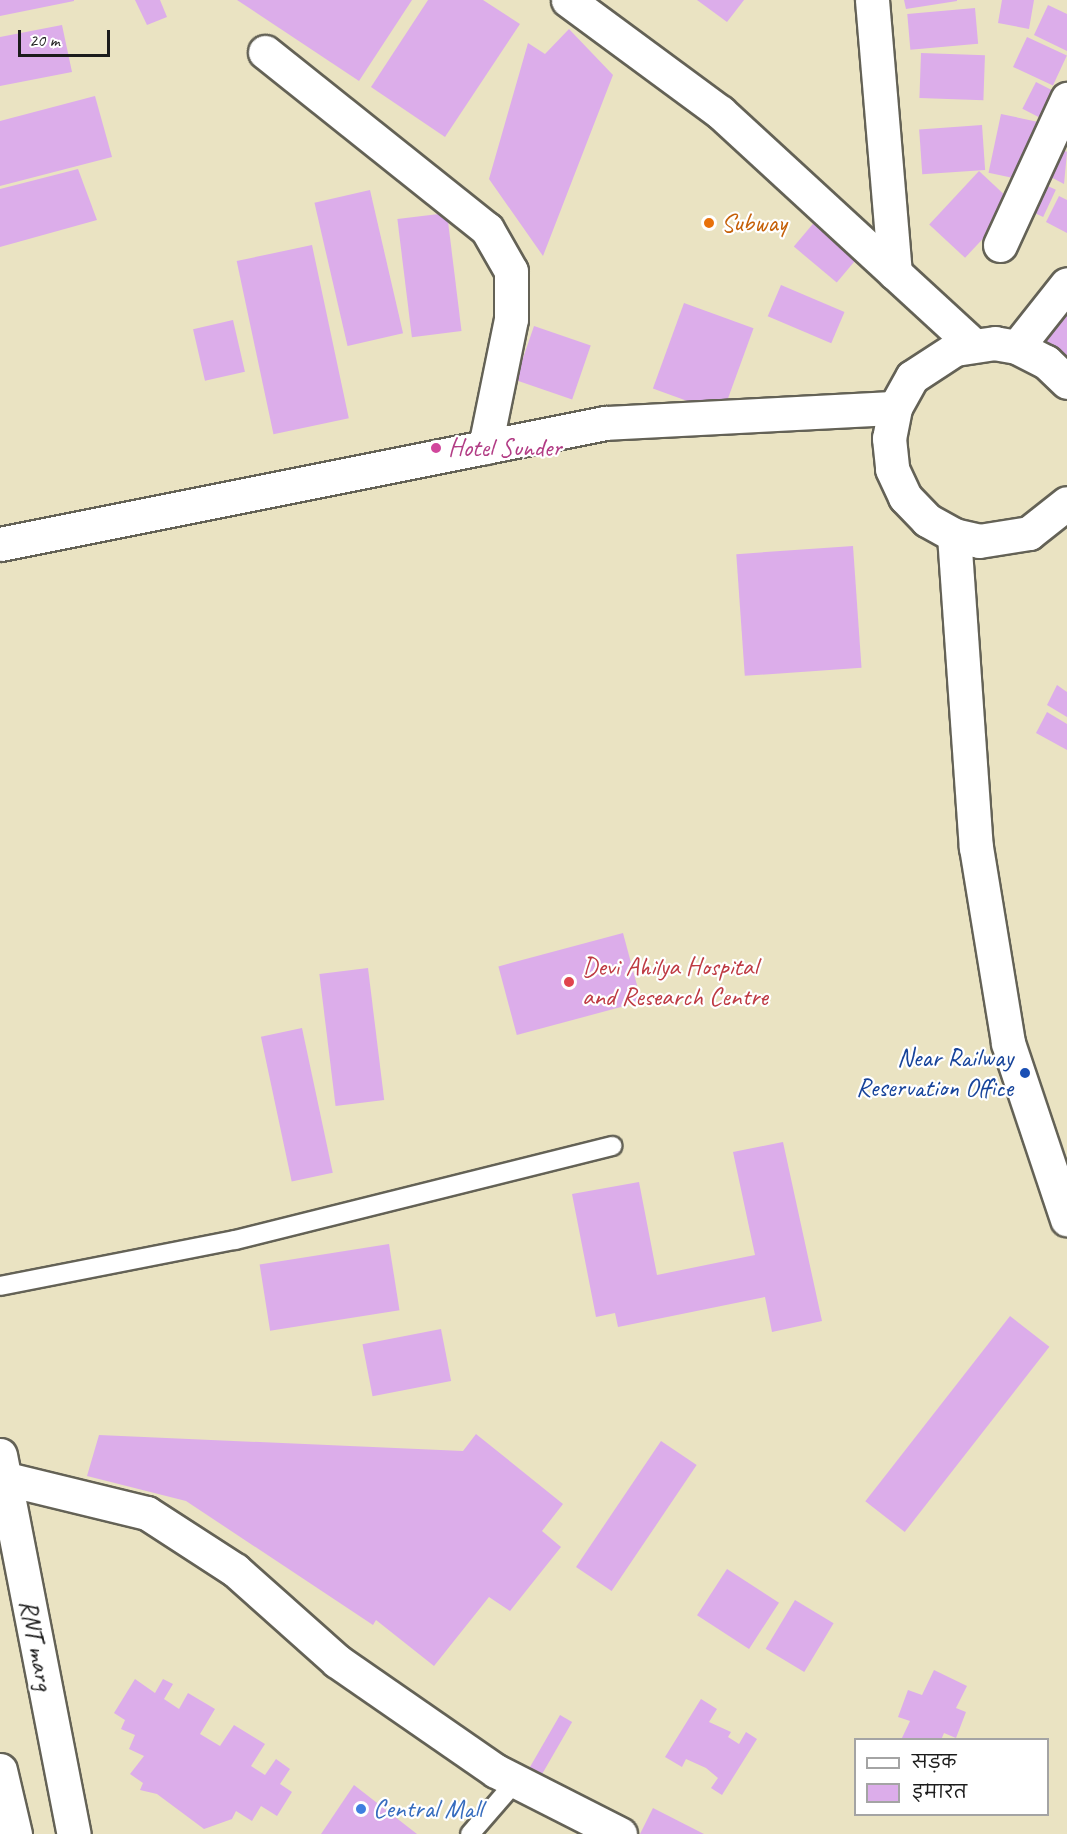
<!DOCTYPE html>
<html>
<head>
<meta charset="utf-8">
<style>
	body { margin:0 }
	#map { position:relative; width:1067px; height:1834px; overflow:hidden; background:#eae3c2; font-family:Caveat,"Playpen Sans Deva",sans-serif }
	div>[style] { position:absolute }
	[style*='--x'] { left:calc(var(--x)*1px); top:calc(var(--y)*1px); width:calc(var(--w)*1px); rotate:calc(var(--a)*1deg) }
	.building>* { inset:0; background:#dcadea; transform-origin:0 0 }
	.roads { filter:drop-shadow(2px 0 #646256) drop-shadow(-2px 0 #646256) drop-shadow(0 2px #646256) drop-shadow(0 -2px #646256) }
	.service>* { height:18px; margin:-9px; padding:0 9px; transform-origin:9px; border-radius:9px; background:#fff }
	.minor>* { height:33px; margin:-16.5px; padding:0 16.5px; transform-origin:16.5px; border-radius:16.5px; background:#fff }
	.tertiary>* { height:33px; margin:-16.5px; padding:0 16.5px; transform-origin:16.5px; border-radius:16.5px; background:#fff }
	.secondary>* { height:33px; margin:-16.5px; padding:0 16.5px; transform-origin:16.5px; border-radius:16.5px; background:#fff }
	.dots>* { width:16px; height:16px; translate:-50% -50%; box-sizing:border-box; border:3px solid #fff; border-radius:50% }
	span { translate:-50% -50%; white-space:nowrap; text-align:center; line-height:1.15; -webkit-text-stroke:4.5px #fff; paint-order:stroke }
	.food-label { font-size:26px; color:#c56008 }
	.left { translate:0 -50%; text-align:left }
	.hotel-label { font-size:26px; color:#b23c85 }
	.health-label { font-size:26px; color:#be3a42 }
	.transit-label { font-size:26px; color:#164399 }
	.right { translate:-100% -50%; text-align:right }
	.street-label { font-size:26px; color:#1c1c1c }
	.shop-label { font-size:26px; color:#366cbe }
	.legend { position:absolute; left:854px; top:1738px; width:195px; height:78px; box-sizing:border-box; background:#fff; border:2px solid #a4a4a4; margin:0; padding:8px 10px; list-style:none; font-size:18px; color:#1c1c1c }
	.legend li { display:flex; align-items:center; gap:12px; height:30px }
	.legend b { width:30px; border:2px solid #a4a4a4 }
	.scale { position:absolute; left:18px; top:30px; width:92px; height:27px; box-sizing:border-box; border:3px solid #1c1c1c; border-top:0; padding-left:8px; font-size:18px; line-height:21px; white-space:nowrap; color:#1c1c1c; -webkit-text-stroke:4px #fff; paint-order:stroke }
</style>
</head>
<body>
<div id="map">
	<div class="building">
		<div style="clip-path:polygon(0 0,74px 0,74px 1px,0 16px)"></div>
		<div style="clip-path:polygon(135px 0,160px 0,167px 17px,147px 25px)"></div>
		<div style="clip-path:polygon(237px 0,412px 0,359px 81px)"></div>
		<div style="clip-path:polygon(428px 0,483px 0,520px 24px,445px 137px,371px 87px)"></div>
		<div style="clip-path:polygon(697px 0,744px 0,727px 22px)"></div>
		<div style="clip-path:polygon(904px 0,957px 0,957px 1px,906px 9px)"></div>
		<div style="clip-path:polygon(1002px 0,1034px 0,1029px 29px,998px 23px)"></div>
		<div style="clip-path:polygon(1048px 5px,1067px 14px,1067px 51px,1034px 35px)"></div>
		<div style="left:975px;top:8px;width:36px;height:68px;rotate:85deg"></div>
		<div style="clip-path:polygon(62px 25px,72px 72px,0 86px,0 37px)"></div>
		<div style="clip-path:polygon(569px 29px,613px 75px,543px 256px,489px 179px,528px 43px,545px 54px)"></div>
		<div style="left:1027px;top:37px;width:44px;height:33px;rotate:25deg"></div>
		<div style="left:921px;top:53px;width:64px;height:45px;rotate:2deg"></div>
		<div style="left:1036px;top:82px;width:22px;height:30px;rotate:27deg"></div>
		<div style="clip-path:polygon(95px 96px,112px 157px,0 186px,0 121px)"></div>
		<div style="left:1001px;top:114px;width:38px;height:60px;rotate:12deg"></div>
		<div style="left:982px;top:125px;width:45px;height:63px;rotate:86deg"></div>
		<div style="clip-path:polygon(1057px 147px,1067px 152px,1064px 184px,1043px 173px)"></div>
		<div style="clip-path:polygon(78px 169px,97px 220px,0 247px,0 189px)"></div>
		<div style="left:979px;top:171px;width:49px;height:73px;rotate:43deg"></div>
		<div style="left:1035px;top:180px;width:23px;height:30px;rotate:25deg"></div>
		<div style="left:370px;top:190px;width:147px;height:57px;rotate:77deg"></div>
		<div style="clip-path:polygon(1059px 196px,1067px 200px,1067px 233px,1046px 222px)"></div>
		<div style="left:447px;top:213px;width:119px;height:50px;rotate:83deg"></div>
		<div style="left:817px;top:219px;width:56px;height:36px;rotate:40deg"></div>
		<div style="left:312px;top:245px;width:177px;height:77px;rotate:78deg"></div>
		<div style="left:781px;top:285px;width:69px;height:34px;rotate:23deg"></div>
		<div style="clip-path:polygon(1067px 294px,1067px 375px,1028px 343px)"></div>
		<div style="left:684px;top:303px;width:74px;height:91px;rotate:20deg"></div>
		<div style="left:233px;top:320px;width:53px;height:41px;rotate:77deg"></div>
		<div style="left:534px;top:326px;width:60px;height:57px;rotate:19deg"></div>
		<div style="left:853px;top:546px;width:122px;height:117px;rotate:86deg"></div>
		<div style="clip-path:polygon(1057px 685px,1067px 692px,1067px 717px,1047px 705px)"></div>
		<div style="clip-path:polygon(1047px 712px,1067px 724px,1067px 750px,1036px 733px)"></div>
		<div style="left:623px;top:933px;width:71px;height:129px;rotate:75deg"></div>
		<div style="left:368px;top:968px;width:133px;height:49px;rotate:83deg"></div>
		<div style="left:302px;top:1028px;width:148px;height:42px;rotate:78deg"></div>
		<div style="clip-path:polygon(783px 1142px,822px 1321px,772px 1332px,765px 1297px,618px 1327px,615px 1313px,596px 1317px,572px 1194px,639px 1182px,657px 1275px,755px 1255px,733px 1152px)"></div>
		<div style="left:389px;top:1244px;width:67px;height:131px;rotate:81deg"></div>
		<div style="left:1010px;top:1316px;width:50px;height:235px;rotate:38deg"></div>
		<div style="left:441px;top:1329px;width:53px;height:80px;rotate:79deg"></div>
		<div style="clip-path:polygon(476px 1434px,563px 1504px,542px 1531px,561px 1547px,510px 1611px,489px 1597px,434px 1666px,376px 1620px,373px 1625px,186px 1501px,87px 1476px,99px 1435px,463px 1451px)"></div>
		<div style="left:661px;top:1441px;width:43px;height:152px;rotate:34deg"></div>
		<div style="left:727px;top:1569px;width:62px;height:55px;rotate:33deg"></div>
		<div style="left:795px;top:1600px;width:45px;height:57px;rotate:31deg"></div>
		<div style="clip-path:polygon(934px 1670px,967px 1686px,956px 1708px,966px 1712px,956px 1738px,944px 1733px,941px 1740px,901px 1740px,910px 1721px,898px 1717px,908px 1690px,922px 1695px)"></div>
		<div style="clip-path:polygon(135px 1679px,155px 1693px,163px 1679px,173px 1684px,164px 1699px,179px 1709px,188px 1693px,215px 1709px,200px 1734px,220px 1746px,234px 1725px,265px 1744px,251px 1766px,265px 1775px,276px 1759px,290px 1769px,280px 1784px,292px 1792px,277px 1816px,261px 1806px,252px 1821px,236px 1811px,232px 1819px,204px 1829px,157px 1794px,140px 1790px,143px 1783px,130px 1774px,144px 1756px,129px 1749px,135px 1735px,121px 1729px,125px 1720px,114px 1713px)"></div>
		<div style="clip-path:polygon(701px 1699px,717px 1709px,709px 1722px,731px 1732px,728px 1737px,739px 1744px,746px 1732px,757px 1739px,722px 1795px,711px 1788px,718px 1778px,706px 1768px,686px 1759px,682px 1767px,665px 1757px)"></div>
		<div style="left:560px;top:1715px;width:14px;height:71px;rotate:30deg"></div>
		<div style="clip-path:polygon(354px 1785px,417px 1834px,321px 1834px)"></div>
		<div style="clip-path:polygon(653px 1808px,704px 1834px,640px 1834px)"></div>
	</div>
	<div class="roads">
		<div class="service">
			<div style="--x:0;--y:1286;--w:239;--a:-11.1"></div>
			<div style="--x:235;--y:1240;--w:389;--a:-14"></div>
			<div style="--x:470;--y:1834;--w:70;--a:-49"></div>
		</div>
		<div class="minor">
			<div style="--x:265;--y:52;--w:284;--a:38.6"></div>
			<div style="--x:487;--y:229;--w:48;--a:60.3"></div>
			<div style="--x:511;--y:271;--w:48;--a:90"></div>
			<div style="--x:511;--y:319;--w:131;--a:101.5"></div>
			<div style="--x:1000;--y:245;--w:161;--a:-65.3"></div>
			<div style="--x:1017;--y:347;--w:80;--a:-51.6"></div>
		</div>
		<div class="tertiary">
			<div style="--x:954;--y:535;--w:313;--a:86"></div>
			<div style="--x:976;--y:847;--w:199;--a:80.7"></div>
			<div style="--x:1008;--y:1043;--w:186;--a:71.5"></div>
			<div style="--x:0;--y:544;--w:617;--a:-11.31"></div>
			<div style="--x:605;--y:423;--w:290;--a:-3"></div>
			<div style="--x:3;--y:1478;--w:148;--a:13.7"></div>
			<div style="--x:147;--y:1513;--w:105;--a:32.9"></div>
			<div style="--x:235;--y:1570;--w:137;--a:41.7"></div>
			<div style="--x:337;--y:1661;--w:193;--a:34.7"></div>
			<div style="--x:496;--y:1771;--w:139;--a:26.9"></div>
		</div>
		<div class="secondary">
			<div style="--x:568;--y:0;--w:189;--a:36.4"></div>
			<div style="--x:720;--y:112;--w:343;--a:42.6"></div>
			<div style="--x:872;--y:0;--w:274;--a:85.2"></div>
			<div style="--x:1067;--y:382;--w:29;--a:-136"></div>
			<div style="--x:1046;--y:362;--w:33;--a:-153"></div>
			<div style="--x:1017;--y:347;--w:22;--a:-170"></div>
			<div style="--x:995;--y:343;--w:40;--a:171.5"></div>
			<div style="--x:955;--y:349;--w:51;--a:146.9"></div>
			<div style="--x:912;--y:377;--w:35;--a:119"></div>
			<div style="--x:895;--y:408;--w:31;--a:101"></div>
			<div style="--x:889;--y:438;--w:31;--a:84"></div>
			<div style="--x:892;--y:469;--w:31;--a:65"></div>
			<div style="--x:905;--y:497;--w:32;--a:46"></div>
			<div style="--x:927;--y:520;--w:31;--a:29"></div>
			<div style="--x:954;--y:535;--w:26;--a:13"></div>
			<div style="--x:979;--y:541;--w:51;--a:-9.1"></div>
			<div style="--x:1029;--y:533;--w:48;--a:-38.3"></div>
			<div style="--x:0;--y:1455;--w:386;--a:79"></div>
			<div style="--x:0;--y:1770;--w:66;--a:76.8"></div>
		</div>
	</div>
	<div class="dots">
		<div style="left:709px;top:223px;background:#e8710a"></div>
		<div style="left:436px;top:448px;background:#d1479c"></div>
		<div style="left:569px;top:982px;background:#e0444e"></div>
		<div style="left:1025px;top:1073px;background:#1a4fb4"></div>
		<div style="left:361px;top:1809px;background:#3f7fe0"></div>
	</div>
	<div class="food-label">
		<span class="left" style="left:721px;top:223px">Subway</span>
	</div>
	<div class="hotel-label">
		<span class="left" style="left:448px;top:448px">Hotel Sunder</span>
	</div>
	<div class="health-label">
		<span class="left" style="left:582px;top:982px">Devi Ahilya Hospital<br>and Research Centre</span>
	</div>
	<div class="transit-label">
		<span class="right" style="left:1013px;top:1073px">Near Railway<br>Reservation Office</span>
	</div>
	<div class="street-label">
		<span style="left:36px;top:1645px;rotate:79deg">RNT marg</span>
	</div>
	<div class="shop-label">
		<span class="left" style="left:373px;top:1809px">Central Mall</span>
	</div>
	<ul class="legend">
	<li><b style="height:8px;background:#fff"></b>सड़क</li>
	<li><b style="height:16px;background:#dcadea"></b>इमारत</li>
	</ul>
	<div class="scale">20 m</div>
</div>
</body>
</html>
